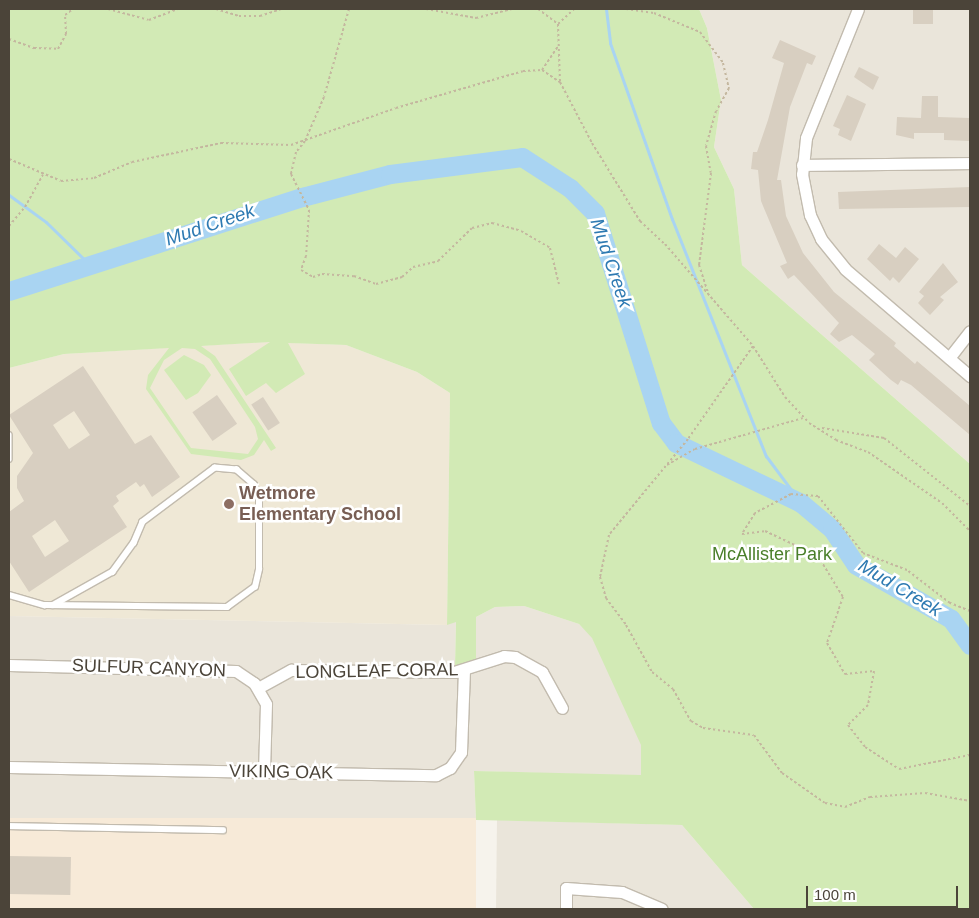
<!DOCTYPE html>
<html>
<head>
<meta charset="utf-8">
<style>
	body { margin:0 }
	#map { position:relative; width:979px; height:918px; overflow:hidden; background:#f6f3ec; font-family:Helvetica,sans-serif }
	div>[style] { position:absolute }
	[style*='--x'] { left:calc(var(--x)*1px); top:calc(var(--y)*1px); width:calc(var(--w)*1px); rotate:calc(var(--a)*1deg) }
	.residential>* { inset:0; background:#eae5da }
	.commercial>* { inset:0; background:#f7ead8; transform-origin:0 0 }
	.education>* { inset:0; background:#efe8d6 }
	.green>* { inset:0; background:#d2eab5 }
	.stream>* { height:3px; margin:-1.5px; padding:0 1.5px; transform-origin:1.5px; border-radius:1.5px; background:#a9d4f2 }
	.river>* { height:19px; margin:-9.5px; padding:0 9.5px; transform-origin:9.5px; border-radius:9.5px; background:#a9d4f2 }
	.building>* { inset:0; background:#d8cfc1; transform-origin:0 0 }
	.path>* { height:2px; margin-top:-1px; transform-origin:0; background:repeating-linear-gradient(90deg,#c4b79f 0 2.5px,transparent 0 5px) }
	.roads { filter:drop-shadow(1px 0 #c2bbae) drop-shadow(-1px 0 #c2bbae) drop-shadow(0 1px #c2bbae) drop-shadow(0 -1px #c2bbae) }
	.lane>* { height:5.5px; margin:-2.75px; padding:0 2.75px; transform-origin:2.75px; border-radius:2.75px; background:#fff }
	.street>* { height:11px; margin:-5.5px; padding:0 5.5px; transform-origin:5.5px; border-radius:5.5px; background:#fff }
	.dots>* { width:14px; height:14px; translate:-50% -50%; box-sizing:border-box; border:2px solid #fff; border-radius:50% }
	span { translate:-50% -50%; white-space:nowrap; text-align:center; line-height:1.15; -webkit-text-stroke:5px #fff; paint-order:stroke }
	.education-label { font-size:18px; color:#785e54; font-weight:700 }
	.left { translate:0 -50%; text-align:left }
	.park-label { font-size:18px; color:#4a7f2a }
	.street-label { font-size:18px; color:#4b4439 }
	.water-label { font-size:19px; color:#2e7ab2; font-style:italic }
	.frame { position:absolute; inset:0; border:10px solid #4b4439; pointer-events:none }
	.scale { position:absolute; left:806px; top:886px; width:152px; height:22px; box-sizing:border-box; border:2px solid #4b4439; border-top:0; padding-left:6px; font-size:15px; line-height:18px; white-space:nowrap; color:#4b4439; -webkit-text-stroke:4px #fff; paint-order:stroke }
</style>
</head>
<body>
<div id="map">
	<div class="residential">
		<div style="clip-path:polygon(699px 9px,970px 9px,970px 464px,742px 265px,734px 189px,714px 147px,721px 100px,707px 28px)"></div>
		<div style="clip-path:polygon(524px 606px,579px 624px,592px 637px,641px 740px,641px 776px,474px 771px,476px 820px,9px 818px,9px 616px,446px 625px,456px 621px,455px 665px,476px 660px,476px 617px,495px 607px)"></div>
		<div style="clip-path:polygon(497px 820px,682px 825px,754px 909px,496px 909px)"></div>
	</div>
	<div class="commercial">
		<div style="left:9px;top:818px;width:467px;height:91px"></div>
	</div>
	<div class="education">
		<div style="clip-path:polygon(266px 342px,346px 345px,417px 372px,450px 393px,447px 625px,9px 616px,9px 368px,64px 354px)"></div>
	</div>
	<div class="green">
		<div style="clip-path:polygon(evenodd,9px 9px,699px 9px,707px 28px,721px 100px,714px 147px,734px 189px,742px 265px,970px 464px,970px 909px,754px 909px,682px 825px,476px 820px,474px 771px,641px 775px,641px 745px,592px 638px,579px 624px,524px 606px,495px 607px,476px 617px,476px 661px,455px 666px,456px 622px,447px 625px,450px 393px,417px 372px,346px 345px,288px 343px,305px 374px,276px 393px,266px 383px,246px 396px,229px 369px,270px 342px,201px 346px,215px 356px,276px 448px,271px 451px,264px 440px,254px 455px,241px 460px,191px 454px,146px 389px,148px 375px,169px 348px,64px 354px,9px 368px,9px 9px,182px 348px,195px 349px,210px 359px,255px 427px,258px 439px,248px 454px,191px 448px,150px 388px,164px 360px,182px 348px)"></div>
		<div style="clip-path:polygon(184px 355px,204px 365px,211px 375px,198px 393px,186px 400px,164px 370px)"></div>
	</div>
	<div class="stream">
		<div style="--x:606;--y:9;--w:34;--a:83"></div>
		<div style="--x:610;--y:43;--w:187;--a:70.6"></div>
		<div style="--x:672;--y:219;--w:255;--a:68.4"></div>
		<div style="--x:766;--y:456;--w:59;--a:53.3"></div>
		<div style="--x:9;--y:195;--w:46;--a:36.1"></div>
		<div style="--x:46;--y:222;--w:64;--a:44.4"></div>
	</div>
	<div class="river">
		<div style="--x:9;--y:291;--w:308;--a:-17.8"></div>
		<div style="--x:302;--y:197;--w:91;--a:-14.6"></div>
		<div style="--x:390;--y:174;--w:133;--a:-7.3"></div>
		<div style="--x:522;--y:157;--w:57;--a:32.9"></div>
		<div style="--x:570;--y:188;--w:35;--a:45"></div>
		<div style="--x:595;--y:213;--w:220;--a:72.6"></div>
		<div style="--x:661;--y:423;--w:25;--a:53"></div>
		<div style="--x:676;--y:443;--w:139;--a:25.6"></div>
		<div style="--x:801;--y:503;--w:40;--a:40"></div>
		<div style="--x:832;--y:529;--w:43;--a:56.3"></div>
		<div style="--x:856;--y:565;--w:109;--a:29.6"></div>
		<div style="--x:951;--y:619;--w:32;--a:54"></div>
	</div>
	<div class="building">
		<div style="left:913px;top:9px;width:20px;height:15px"></div>
		<div style="clip-path:polygon(780px 40px,816px 56px,812px 65px,807px 63px,790px 107px,777px 180px,781px 180px,786px 216px,803px 253px,834px 292px,896px 343px,894px 346px,900px 351px,915px 364px,917px 361px,970px 406px,970px 435px,911px 385px,901px 380px,898px 385px,891px 380px,869px 360px,875px 354px,852px 335px,839px 342px,830px 334px,839px 323px,794px 275px,788px 279px,780px 266px,787px 263px,761px 201px,758px 170px,751px 169px,753px 152px,757px 152px,768px 120px,784px 63px,772px 58px)"></div>
		<div style="clip-path:polygon(859px 67px,879px 77px,873px 90px,854px 77px)"></div>
		<div style="clip-path:polygon(847px 95px,866px 104px,851px 141px,838px 135px,840px 129px,833px 126px)"></div>
		<div style="clip-path:polygon(922px 96px,938px 96px,938px 117px,970px 118px,970px 141px,944px 140px,944px 133px,914px 133px,914px 139px,896px 135px,897px 117px,921px 118px)"></div>
		<div style="clip-path:polygon(970px 187px,970px 207px,839px 209px,838px 192px)"></div>
		<div style="clip-path:polygon(879px 244px,896px 258px,905px 247px,919px 259px,899px 283px,893px 277px,890px 281px,867px 259px)"></div>
		<div style="clip-path:polygon(943px 263px,958px 282px,940px 297px,944px 300px,930px 315px,918px 303px,924px 296px,919px 292px)"></div>
		<div style="clip-path:polygon(evenodd,83px 366px,135px 444px,151px 435px,180px 477px,152px 497px,144px 484px,140px 487px,136px 482px,116px 496px,119px 501px,113px 506px,127px 527px,29px 592px,9px 561px,9px 512px,24px 501px,17px 488px,17px 476px,33px 453px,9px 415px,83px 366px,74px 411px,90px 435px,69px 449px,53px 425px,74px 411px,83px 366px,55px 520px,69px 541px,45px 557px,32px 536px,55px 520px)"></div>
		<div style="left:217px;top:395px;width:35px;height:30px;rotate:55deg"></div>
		<div style="left:263px;top:397px;width:31px;height:14px;rotate:57deg"></div>
		<div style="left:9px;top:856px;width:62px;height:38px;rotate:1deg"></div>
	</div>
	<div class="path">
		<div style="--x:108;--y:9;--w:42;--a:15"></div>
		<div style="--x:149;--y:20;--w:30;--a:-21"></div>
		<div style="--x:216;--y:9;--w:24;--a:17"></div>
		<div style="--x:239;--y:16;--w:21;--a:0"></div>
		<div style="--x:260;--y:16;--w:23;--a:-18"></div>
		<div style="--x:349;--y:9;--w:91;--a:105.9"></div>
		<div style="--x:324;--y:97;--w:48;--a:113.4"></div>
		<div style="--x:305;--y:141;--w:14;--a:129"></div>
		<div style="--x:296;--y:152;--w:23;--a:103"></div>
		<div style="--x:291;--y:174;--w:40;--a:63.4"></div>
		<div style="--x:309;--y:210;--w:46;--a:93.7"></div>
		<div style="--x:306;--y:256;--w:15;--a:110"></div>
		<div style="--x:301;--y:270;--w:14;--a:30"></div>
		<div style="--x:313;--y:277;--w:9;--a:-18"></div>
		<div style="--x:322;--y:274;--w:32;--a:4"></div>
		<div style="--x:354;--y:276;--w:23;--a:20"></div>
		<div style="--x:376;--y:284;--w:27;--a:-15"></div>
		<div style="--x:402;--y:277;--w:15;--a:-42"></div>
		<div style="--x:413;--y:267;--w:26;--a:-13"></div>
		<div style="--x:438;--y:261;--w:47;--a:-44.1"></div>
		<div style="--x:472;--y:228;--w:21;--a:-14"></div>
		<div style="--x:492;--y:223;--w:30;--a:15"></div>
		<div style="--x:521;--y:231;--w:34;--a:30"></div>
		<div style="--x:550;--y:248;--w:37;--a:76"></div>
		<div style="--x:426;--y:9;--w:51;--a:10.2"></div>
		<div style="--x:476;--y:18;--w:37;--a:-14"></div>
		<div style="--x:538;--y:9;--w:25;--a:37"></div>
		<div style="--x:558;--y:24;--w:58;--a:88"></div>
		<div style="--x:560;--y:82;--w:69;--a:62.3"></div>
		<div style="--x:592;--y:143;--w:92;--a:58.4"></div>
		<div style="--x:640;--y:221;--w:34;--a:43"></div>
		<div style="--x:665;--y:244;--w:135;--a:49.2"></div>
		<div style="--x:753;--y:346;--w:60;--a:57.9"></div>
		<div style="--x:785;--y:397;--w:35;--a:47"></div>
		<div style="--x:809;--y:423;--w:32;--a:32"></div>
		<div style="--x:836;--y:440;--w:34;--a:21"></div>
		<div style="--x:868;--y:452;--w:90;--a:34.6"></div>
		<div style="--x:942;--y:503;--w:40;--a:45"></div>
		<div style="--x:626;--y:9;--w:28;--a:8"></div>
		<div style="--x:654;--y:13;--w:50;--a:22.4"></div>
		<div style="--x:700;--y:32;--w:39;--a:53"></div>
		<div style="--x:723;--y:63;--w:26;--a:77"></div>
		<div style="--x:729;--y:88;--w:26;--a:119"></div>
		<div style="--x:716;--y:111;--w:36;--a:106"></div>
		<div style="--x:706;--y:146;--w:27;--a:80"></div>
		<div style="--x:711;--y:173;--w:93;--a:97.4"></div>
		<div style="--x:699;--y:265;--w:29;--a:72"></div>
		<div style="--x:558;--y:24;--w:22;--a:-43"></div>
		<div style="--x:9;--y:39;--w:27;--a:20"></div>
		<div style="--x:34;--y:48;--w:24;--a:2"></div>
		<div style="--x:58;--y:49;--w:17;--a:-62"></div>
		<div style="--x:66;--y:34;--w:19;--a:-93"></div>
		<div style="--x:65;--y:15;--w:10;--a:-37"></div>
		<div style="--x:542;--y:70;--w:30;--a:-56"></div>
		<div style="--x:9;--y:159;--w:56;--a:22.9"></div>
		<div style="--x:61;--y:181;--w:33;--a:-5"></div>
		<div style="--x:94;--y:178;--w:41;--a:-22.8"></div>
		<div style="--x:132;--y:162;--w:91;--a:-12.1"></div>
		<div style="--x:221;--y:143;--w:70;--a:1.6"></div>
		<div style="--x:291;--y:145;--w:111;--a:-19.4"></div>
		<div style="--x:396;--y:108;--w:132;--a:-16.2"></div>
		<div style="--x:523;--y:71;--w:19;--a:-3"></div>
		<div style="--x:542;--y:70;--w:22;--a:34"></div>
		<div style="--x:9;--y:226;--w:25;--a:-50"></div>
		<div style="--x:25;--y:207;--w:37;--a:-61"></div>
		<div style="--x:753;--y:346;--w:113;--a:125"></div>
		<div style="--x:688;--y:439;--w:124;--a:129.5"></div>
		<div style="--x:609;--y:535;--w:43;--a:102.1"></div>
		<div style="--x:600;--y:577;--w:22;--a:74"></div>
		<div style="--x:606;--y:598;--w:34;--a:53"></div>
		<div style="--x:626;--y:625;--w:54;--a:61"></div>
		<div style="--x:652;--y:672;--w:27;--a:39"></div>
		<div style="--x:673;--y:689;--w:37;--a:61"></div>
		<div style="--x:691;--y:721;--w:14;--a:30"></div>
		<div style="--x:703;--y:728;--w:51;--a:7.8"></div>
		<div style="--x:754;--y:735;--w:47;--a:53.6"></div>
		<div style="--x:782;--y:773;--w:52;--a:34.9"></div>
		<div style="--x:825;--y:803;--w:20;--a:11"></div>
		<div style="--x:845;--y:807;--w:27;--a:-22"></div>
		<div style="--x:870;--y:797;--w:55;--a:-4.2"></div>
		<div style="--x:925;--y:793;--w:46;--a:10.1"></div>
		<div style="--x:822;--y:428;--w:63;--a:9.2"></div>
		<div style="--x:884;--y:438;--w:110;--a:38.3"></div>
		<div style="--x:667;--y:465;--w:32;--a:-30"></div>
		<div style="--x:695;--y:449;--w:112;--a:-16"></div>
		<div style="--x:970;--y:611;--w:22;--a:-158"></div>
		<div style="--x:950;--y:603;--w:54;--a:-142.5"></div>
		<div style="--x:907;--y:570;--w:47;--a:-158.9"></div>
		<div style="--x:863;--y:553;--w:73;--a:-128.3"></div>
		<div style="--x:818;--y:496;--w:27;--a:-176"></div>
		<div style="--x:791;--y:494;--w:41;--a:152.2"></div>
		<div style="--x:755;--y:513;--w:25;--a:122"></div>
		<div style="--x:742;--y:534;--w:23;--a:-7"></div>
		<div style="--x:765;--y:531;--w:59;--a:25.3"></div>
		<div style="--x:818;--y:556;--w:48;--a:58.6"></div>
		<div style="--x:843;--y:597;--w:49;--a:109.2"></div>
		<div style="--x:827;--y:643;--w:36;--a:60"></div>
		<div style="--x:845;--y:674;--w:29;--a:-6"></div>
		<div style="--x:874;--y:671;--w:35;--a:100"></div>
		<div style="--x:868;--y:705;--w:28;--a:135"></div>
		<div style="--x:848;--y:725;--w:28;--a:52"></div>
		<div style="--x:865;--y:747;--w:40;--a:32.9"></div>
		<div style="--x:899;--y:769;--w:72;--a:-11.2"></div>
	</div>
	<div class="roads">
		<div class="lane">
			<div style="--x:9;--y:435;--w:24;--a:90"></div>
			<div style="--x:9;--y:595;--w:37;--a:16"></div>
			<div style="--x:45;--y:605;--w:182;--a:0.6"></div>
			<div style="--x:227;--y:607;--w:34;--a:-36"></div>
			<div style="--x:255;--y:587;--w:18;--a:-77"></div>
			<div style="--x:259;--y:569;--w:72;--a:-90"></div>
			<div style="--x:259;--y:497;--w:13;--a:-113"></div>
			<div style="--x:254;--y:485;--w:23;--a:-139"></div>
			<div style="--x:237;--y:470;--w:22;--a:-175"></div>
			<div style="--x:215;--y:468;--w:90;--a:143.1"></div>
			<div style="--x:143;--y:522;--w:23;--a:113"></div>
			<div style="--x:134;--y:543;--w:36;--a:126"></div>
			<div style="--x:113;--y:572;--w:68;--a:150.8"></div>
			<div style="--x:9;--y:826;--w:214;--a:1.1"></div>
		</div>
		<div class="street">
			<div style="--x:858;--y:9;--w:139;--a:112"></div>
			<div style="--x:806;--y:138;--w:36;--a:96"></div>
			<div style="--x:802;--y:174;--w:42;--a:79"></div>
			<div style="--x:810;--y:215;--w:26;--a:65"></div>
			<div style="--x:821;--y:239;--w:38;--a:51"></div>
			<div style="--x:845;--y:269;--w:165;--a:40.6"></div>
			<div style="--x:802;--y:165;--w:168;--a:-0.7"></div>
			<div style="--x:949;--y:358;--w:34;--a:-52"></div>
			<div style="--x:9;--y:665;--w:227;--a:1.5"></div>
			<div style="--x:236;--y:671;--w:22;--a:34"></div>
			<div style="--x:254;--y:683;--w:24;--a:60"></div>
			<div style="--x:266;--y:704;--w:68;--a:91.7"></div>
			<div style="--x:258;--y:688;--w:38;--a:-29"></div>
			<div style="--x:291;--y:670;--w:163;--a:0.7"></div>
			<div style="--x:454;--y:672;--w:52;--a:-17.7"></div>
			<div style="--x:504;--y:656;--w:11;--a:5"></div>
			<div style="--x:515;--y:657;--w:31;--a:29"></div>
			<div style="--x:542;--y:672;--w:41;--a:60.9"></div>
			<div style="--x:9;--y:767;--w:427;--a:1.1"></div>
			<div style="--x:436;--y:775;--w:16;--a:-27"></div>
			<div style="--x:450;--y:768;--w:19;--a:-55"></div>
			<div style="--x:461;--y:752;--w:81;--a:-87.9"></div>
			<div style="--x:566;--y:909;--w:21;--a:-90"></div>
			<div style="--x:566;--y:888;--w:56;--a:4.1"></div>
			<div style="--x:622;--y:892;--w:43;--a:23"></div>
		</div>
	</div>
	<div class="dots">
		<div style="left:229px;top:504px;background:#8d6e63"></div>
	</div>
	<div class="education-label">
		<span class="left" style="left:239px;top:504px">Wetmore<br>Elementary School</span>
	</div>
	<div class="park-label">
		<span style="left:772px;top:554px">McAllister Park</span>
	</div>
	<div class="street-label">
		<span style="left:149px;top:668px;rotate:2deg">SULFUR CANYON</span>
		<span style="left:377px;top:671px;rotate:-1deg">LONGLEAF CORAL</span>
		<span style="left:281px;top:772px;rotate:1deg">VIKING OAK</span>
	</div>
	<div class="water-label">
		<span style="left:210px;top:225px;rotate:-19deg">Mud Creek</span>
		<span style="left:611px;top:263px;rotate:71deg">Mud Creek</span>
		<span style="left:900px;top:588px;rotate:31deg">Mud Creek</span>
	</div>
	<div class="frame"></div>
	<div class="scale">100 m</div>
</div>
</body>
</html>
